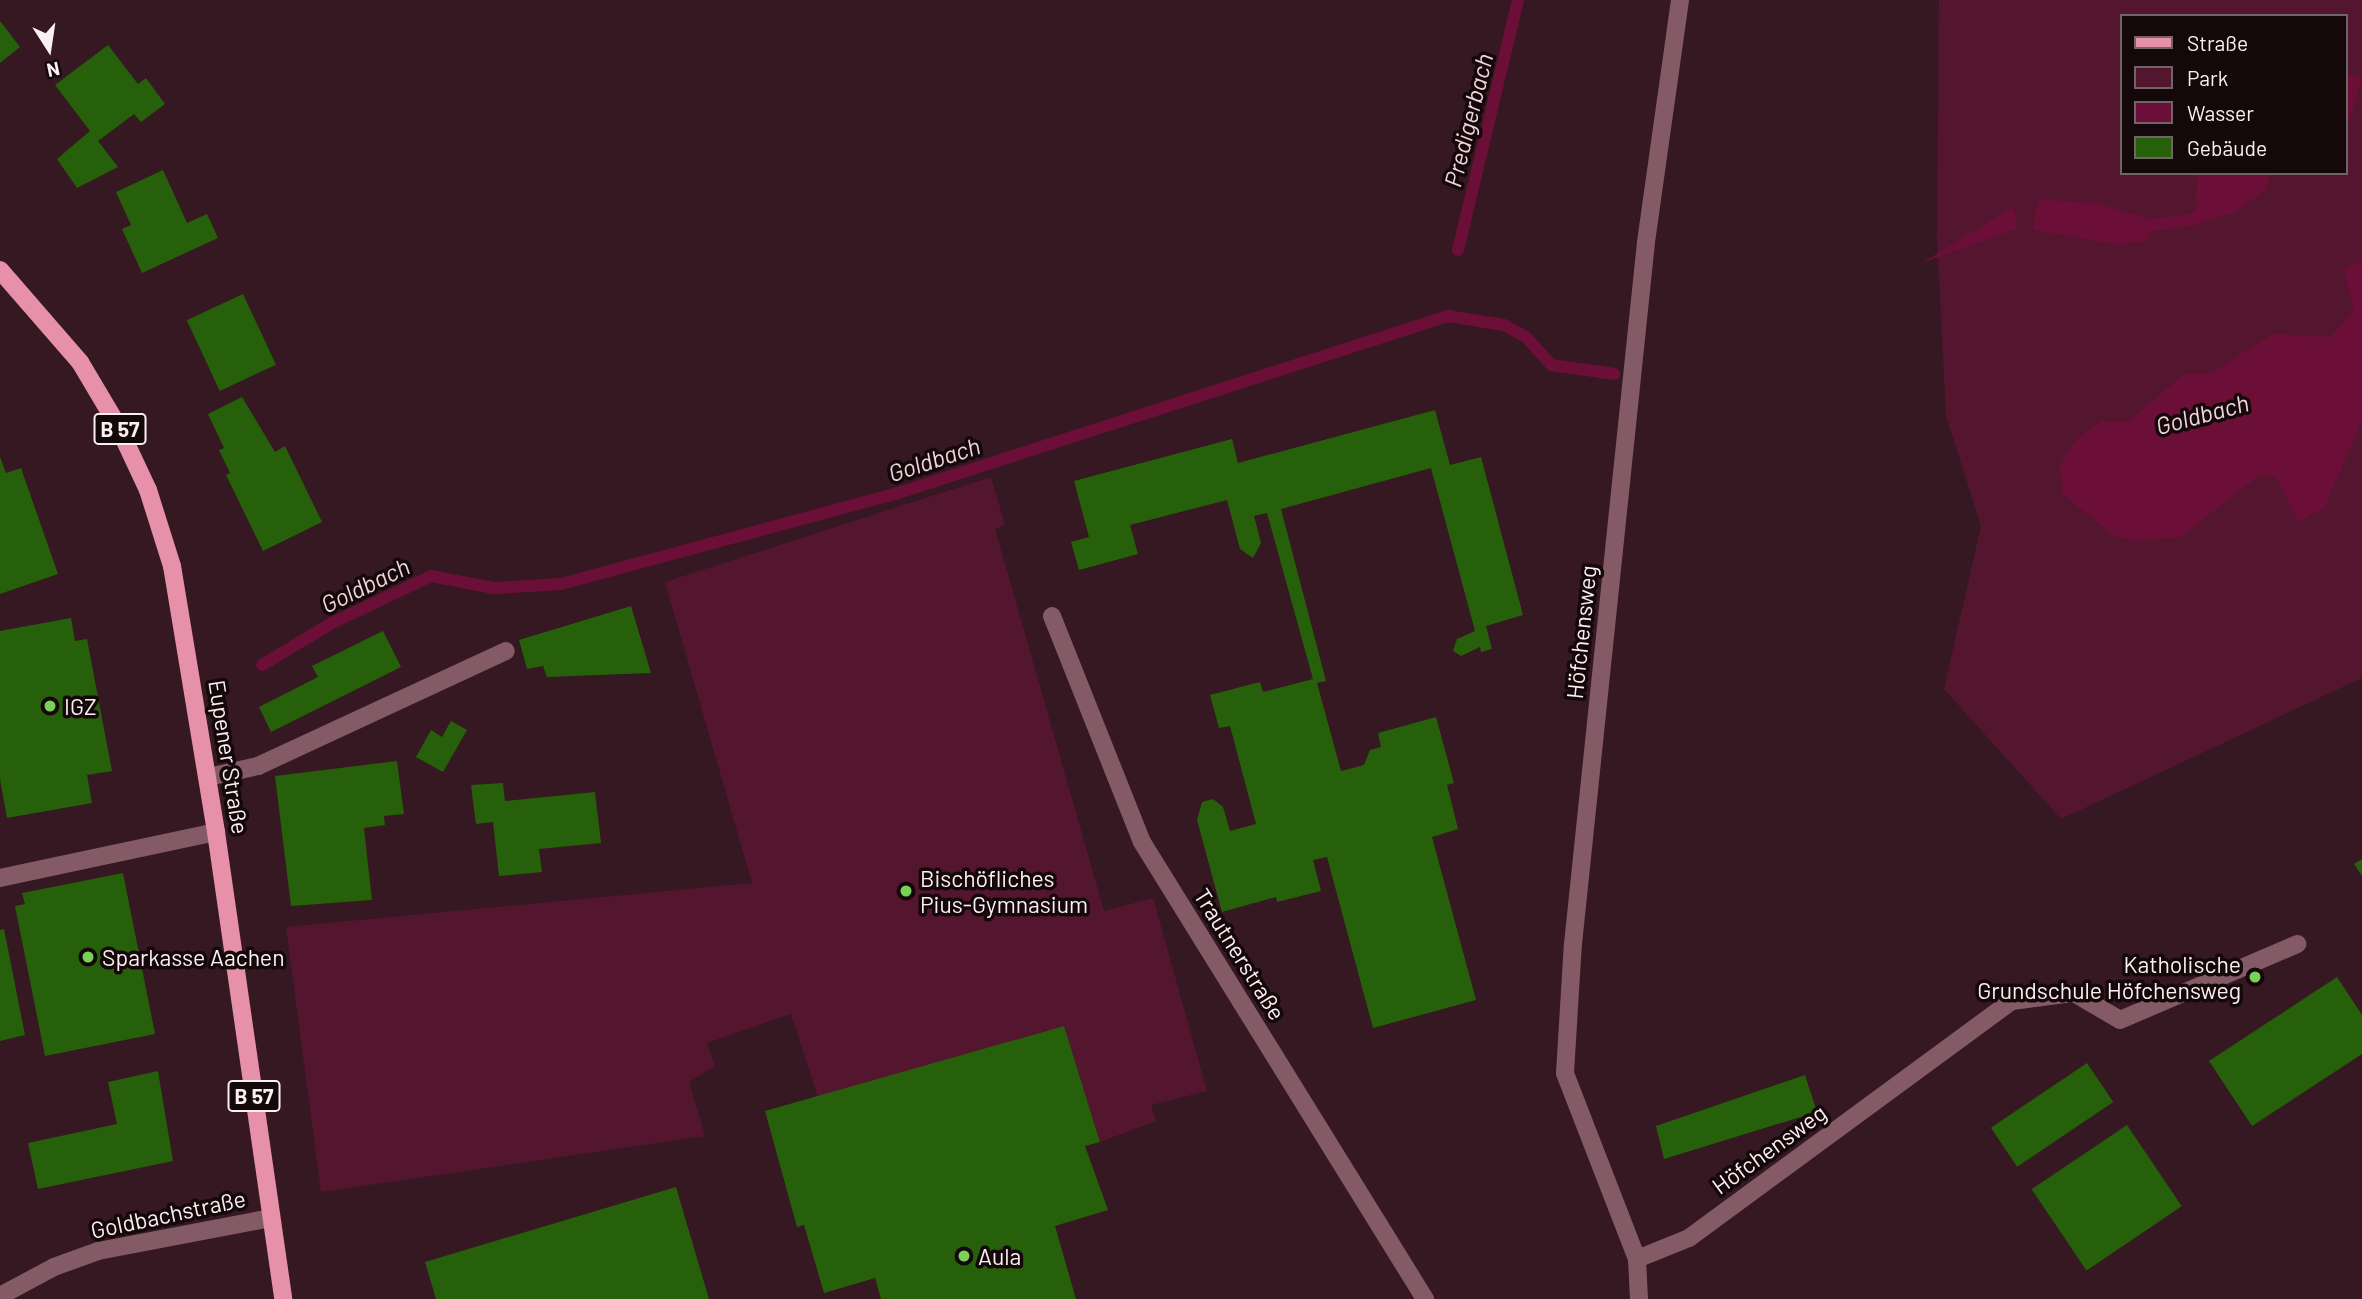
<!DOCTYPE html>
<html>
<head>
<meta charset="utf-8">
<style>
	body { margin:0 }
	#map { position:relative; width:2362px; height:1299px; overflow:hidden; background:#351821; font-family:Barlow,sans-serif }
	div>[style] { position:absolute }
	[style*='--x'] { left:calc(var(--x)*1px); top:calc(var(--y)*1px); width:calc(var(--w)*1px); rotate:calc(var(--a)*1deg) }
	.green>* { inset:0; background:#54162e }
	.water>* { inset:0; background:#6b0f38; transform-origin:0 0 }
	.stream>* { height:12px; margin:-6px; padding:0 6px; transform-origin:6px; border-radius:6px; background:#6b0f38 }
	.building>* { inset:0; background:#27600a; transform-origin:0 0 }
	.service>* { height:18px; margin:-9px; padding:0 9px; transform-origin:9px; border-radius:9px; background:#845a66 }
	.minor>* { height:18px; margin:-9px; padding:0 9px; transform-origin:9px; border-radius:9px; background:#845a66 }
	.primary>* { height:18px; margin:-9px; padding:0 9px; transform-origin:9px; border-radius:9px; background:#e690aa }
	.dots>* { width:19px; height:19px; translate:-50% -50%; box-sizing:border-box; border:4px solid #14080b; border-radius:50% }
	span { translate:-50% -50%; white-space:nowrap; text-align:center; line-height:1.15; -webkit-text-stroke:7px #14080b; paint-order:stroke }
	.shield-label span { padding:2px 5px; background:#14080b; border:2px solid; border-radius:5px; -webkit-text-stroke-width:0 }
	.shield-label { font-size:21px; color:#fceff2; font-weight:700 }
	.street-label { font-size:23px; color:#fceff2 }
	.poi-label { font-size:23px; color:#fceff2 }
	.left { translate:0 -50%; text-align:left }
	.right { translate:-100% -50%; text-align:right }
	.water-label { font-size:24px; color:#f0d5dc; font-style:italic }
	.legend { position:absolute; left:2120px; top:14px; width:228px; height:161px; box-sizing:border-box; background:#14080b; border:2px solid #716467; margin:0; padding:9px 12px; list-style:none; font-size:21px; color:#fceff2 }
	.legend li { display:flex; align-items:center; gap:14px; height:35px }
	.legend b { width:35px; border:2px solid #716467 }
	.north { position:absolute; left:14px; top:14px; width:70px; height:70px; -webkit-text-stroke:5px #14080b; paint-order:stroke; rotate:168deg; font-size:19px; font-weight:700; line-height:28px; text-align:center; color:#fceff2 }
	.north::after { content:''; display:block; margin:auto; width:24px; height:32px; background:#fceff2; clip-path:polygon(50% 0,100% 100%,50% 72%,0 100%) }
</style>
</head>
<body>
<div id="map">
	<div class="green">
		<div style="clip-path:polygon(evenodd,1939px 0,2362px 0,2362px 678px,2061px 819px,1944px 689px,1981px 526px,1946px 416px,1937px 238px,1939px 0,2122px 16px,2346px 16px,2346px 173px,2122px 173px,2122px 16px)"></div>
		<div style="clip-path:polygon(991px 477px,1005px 525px,995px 529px,1104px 911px,1153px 898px,1207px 1091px,1151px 1105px,1156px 1121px,1100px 1142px,1064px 1026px,818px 1097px,791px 1014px,707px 1043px,715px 1066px,689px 1082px,705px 1136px,321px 1192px,286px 927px,752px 883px,665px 582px)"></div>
	</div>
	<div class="water">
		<div style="left:2346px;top:73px;width:17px;height:65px;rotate:17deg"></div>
		<div style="clip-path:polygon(2197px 173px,2270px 173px,2266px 190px,2235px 212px,2202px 222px,2196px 219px)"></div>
		<div style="clip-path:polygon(2038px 199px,2098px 204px,2149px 218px,2153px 228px,2146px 241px,2114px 244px,2033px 230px)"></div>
		<div style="clip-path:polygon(2013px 207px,2018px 228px,1922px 263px)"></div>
		<div style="clip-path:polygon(2362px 261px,2362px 421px,2324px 508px,2298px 521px,2277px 478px,2261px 474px,2180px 537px,2134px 541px,2113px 535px,2063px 494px,2060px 465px,2076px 440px,2101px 421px,2128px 422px,2184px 374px,2211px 373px,2273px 334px,2330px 337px,2354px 311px,2344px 269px)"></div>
	</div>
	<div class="stream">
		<div style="--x:2136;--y:227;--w:61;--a:-7.6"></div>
		<div style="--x:2196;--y:219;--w:16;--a:-55"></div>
		<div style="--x:1458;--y:250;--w:257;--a:-76.5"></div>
		<div style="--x:262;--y:665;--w:82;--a:-31"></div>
		<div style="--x:332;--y:623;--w:110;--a:-25.4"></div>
		<div style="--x:431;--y:576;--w:64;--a:10.8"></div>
		<div style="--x:494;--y:588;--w:67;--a:-3.4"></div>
		<div style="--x:561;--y:584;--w:346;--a:-15.1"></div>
		<div style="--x:895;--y:494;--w:581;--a:-17.84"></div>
		<div style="--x:1448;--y:316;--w:57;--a:9.1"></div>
		<div style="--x:1504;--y:325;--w:26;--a:29"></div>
		<div style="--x:1527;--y:338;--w:36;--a:48"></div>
		<div style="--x:1551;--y:365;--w:64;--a:8.1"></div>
	</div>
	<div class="building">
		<div style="clip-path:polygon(0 21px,20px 47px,0 63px)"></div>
		<div style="clip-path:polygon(108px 45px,138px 84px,146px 78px,165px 104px,141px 122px,134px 114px,98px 141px,118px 167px,77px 188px,57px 159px,90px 131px,55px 85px)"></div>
		<div style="clip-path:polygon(163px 170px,187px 223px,207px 214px,218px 238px,142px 273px,122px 229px,131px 225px,116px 192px)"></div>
		<div style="left:243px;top:294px;width:78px;height:62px;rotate:65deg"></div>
		<div style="clip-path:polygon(242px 397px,275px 452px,285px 446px,322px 522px,263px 551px,226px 475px,230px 473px,219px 450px,224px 448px,208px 414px)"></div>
		<div style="clip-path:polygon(1435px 410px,1450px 465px,1481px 457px,1523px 615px,1486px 626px,1492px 649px,1481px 652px,1480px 647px,1461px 656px,1453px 651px,1457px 639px,1475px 631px,1431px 468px,1281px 509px,1326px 681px,1317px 683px,1341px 771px,1364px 765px,1370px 750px,1381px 747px,1378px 733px,1436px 717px,1454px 783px,1447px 785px,1458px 829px,1432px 837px,1476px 1000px,1373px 1028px,1327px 857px,1313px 860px,1321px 891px,1277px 902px,1276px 897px,1222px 912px,1197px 820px,1202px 802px,1213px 799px,1223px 807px,1230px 831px,1256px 824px,1230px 726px,1219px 728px,1210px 695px,1260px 682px,1263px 692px,1313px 679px,1267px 513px,1254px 516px,1261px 543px,1253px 558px,1240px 549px,1227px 500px,1130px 525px,1138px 554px,1079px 570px,1071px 542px,1089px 537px,1074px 481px,1232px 439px,1238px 463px)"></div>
		<div style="clip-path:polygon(0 457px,6px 473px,21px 468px,58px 574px,0 594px)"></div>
		<div style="clip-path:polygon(631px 606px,651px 673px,547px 677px,543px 666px,527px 669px,519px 640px)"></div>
		<div style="clip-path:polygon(71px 618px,75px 641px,87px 639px,112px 771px,87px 775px,92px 803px,7px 818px,0 779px,0 631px)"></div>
		<div style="clip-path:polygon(383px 631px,401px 667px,271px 732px,259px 707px,318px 677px,312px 666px)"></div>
		<div style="clip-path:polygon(451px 721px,467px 730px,443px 772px,416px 757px,431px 730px,442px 737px)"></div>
		<div style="clip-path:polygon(397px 761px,404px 814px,384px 816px,385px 825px,364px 828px,372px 900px,291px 906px,275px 776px)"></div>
		<div style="clip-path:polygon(503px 783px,505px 801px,595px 792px,601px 843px,539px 849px,542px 872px,499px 876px,493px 822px,476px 824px,471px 785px)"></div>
		<div style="clip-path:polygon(2362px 859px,2362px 876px,2354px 864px)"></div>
		<div style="clip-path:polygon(123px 873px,155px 1034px,45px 1056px,15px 906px,25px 904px,22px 893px)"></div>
		<div style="clip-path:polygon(4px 929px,25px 1035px,0 1041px,0 930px)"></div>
		<div style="clip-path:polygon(2337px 977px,2362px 1015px,2362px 1054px,2252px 1126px,2209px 1061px)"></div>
		<div style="clip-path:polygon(1064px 1026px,1100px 1142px,1085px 1146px,1108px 1210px,1055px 1226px,1076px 1299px,881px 1299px,875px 1278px,824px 1293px,804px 1225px,797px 1227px,765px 1111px)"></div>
		<div style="left:2087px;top:1063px;width:47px;height:116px;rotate:56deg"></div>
		<div style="clip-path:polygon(158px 1071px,173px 1161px,38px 1189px,28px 1143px,117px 1124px,108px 1082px)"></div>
		<div style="clip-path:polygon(1805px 1075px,1817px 1112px,1664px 1159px,1656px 1126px)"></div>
		<div style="left:2127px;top:1125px;width:98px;height:115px;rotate:56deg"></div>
		<div style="clip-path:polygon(676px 1187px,709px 1299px,436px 1299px,425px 1262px)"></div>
	</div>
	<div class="service">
		<div style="--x:208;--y:777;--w:51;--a:-12.4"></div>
		<div style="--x:258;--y:766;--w:273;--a:-24.9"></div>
		<div style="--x:0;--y:878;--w:221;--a:-12"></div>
		<div style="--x:1637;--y:1259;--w:56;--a:-22"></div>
		<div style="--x:1689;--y:1238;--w:401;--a:-36.3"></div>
		<div style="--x:2012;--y:1001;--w:63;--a:-7.4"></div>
		<div style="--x:2074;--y:993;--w:53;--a:30.4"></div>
		<div style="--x:2120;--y:1020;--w:193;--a:-23.2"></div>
	</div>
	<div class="minor">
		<div style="--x:1052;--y:616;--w:243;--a:68.3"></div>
		<div style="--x:1142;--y:842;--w:538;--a:58.23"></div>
		<div style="--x:0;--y:1296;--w:61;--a:-28.2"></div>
		<div style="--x:54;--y:1267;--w:47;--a:-20"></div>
		<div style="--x:98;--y:1251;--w:176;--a:-10.8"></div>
		<div style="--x:1639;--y:1299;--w:40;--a:-92.9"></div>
		<div style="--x:1637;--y:1259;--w:199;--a:-111.2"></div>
		<div style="--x:1565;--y:1073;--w:129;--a:-86.5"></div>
		<div style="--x:1573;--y:944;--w:706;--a:-84.06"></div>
		<div style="--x:1646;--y:242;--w:244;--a:-82"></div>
	</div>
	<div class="primary">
		<div style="--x:0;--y:270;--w:122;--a:49"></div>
		<div style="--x:80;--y:362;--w:74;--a:59.3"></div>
		<div style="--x:118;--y:426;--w:71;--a:64.9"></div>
		<div style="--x:148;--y:490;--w:80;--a:72.5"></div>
		<div style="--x:172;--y:566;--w:270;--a:80.6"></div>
		<div style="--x:216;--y:832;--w:472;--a:81.8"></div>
	</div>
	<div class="dots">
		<div style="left:50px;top:706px;background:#79d158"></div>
		<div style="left:906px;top:891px;background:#79d158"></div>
		<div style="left:88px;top:957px;background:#79d158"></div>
		<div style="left:2255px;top:977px;background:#79d158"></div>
		<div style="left:964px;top:1256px;background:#79d158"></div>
	</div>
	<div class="shield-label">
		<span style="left:120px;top:429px">B 57</span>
		<span style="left:254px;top:1096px">B 57</span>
	</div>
	<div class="street-label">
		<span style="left:1581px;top:632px;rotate:-84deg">Höfchensweg</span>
		<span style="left:229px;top:757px;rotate:81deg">Eupener Straße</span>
		<span style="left:1240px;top:954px;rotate:58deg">Trautnerstraße</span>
		<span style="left:1769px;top:1149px;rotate:-36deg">Höfchensweg</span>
		<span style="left:168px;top:1214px;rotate:-12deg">Goldbachstraße</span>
	</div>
	<div class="poi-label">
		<span class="left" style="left:64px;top:706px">IGZ</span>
		<span class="left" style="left:920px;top:891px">Bischöfliches<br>Pius-Gymnasium</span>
		<span class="left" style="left:102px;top:957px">Sparkasse Aachen</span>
		<span class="right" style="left:2241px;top:977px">Katholische<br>Grundschule Höfchensweg</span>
		<span class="left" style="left:978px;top:1256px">Aula</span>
	</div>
	<div class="water-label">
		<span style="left:1468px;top:120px;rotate:-76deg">Predigerbach</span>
		<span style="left:2202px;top:414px;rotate:-15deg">Goldbach</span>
		<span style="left:934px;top:459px;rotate:-18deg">Goldbach</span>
		<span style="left:365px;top:585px;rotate:-26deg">Goldbach</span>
	</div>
	<ul class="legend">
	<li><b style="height:9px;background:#e690aa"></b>Straße</li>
	<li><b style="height:19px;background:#54162e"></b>Park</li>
	<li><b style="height:19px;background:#6b0f38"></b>Wasser</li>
	<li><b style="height:19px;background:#27600a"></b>Gebäude</li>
	</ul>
	<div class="north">N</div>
</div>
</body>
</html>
